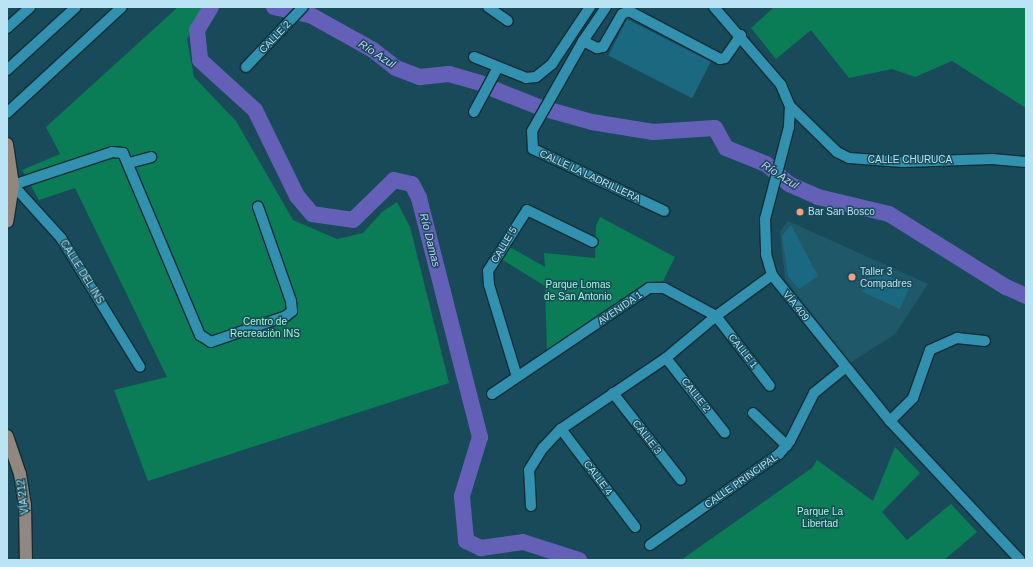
<!DOCTYPE html>
<html>
<head>
<meta charset="utf-8">
<style>
	body { margin:0 }
	#map { position:relative; width:1033px; height:567px; overflow:hidden; background:#184a5a; font-family:Arial,sans-serif }
	div>[style] { position:absolute }
	[style*='--x'] { left:calc(var(--x)*1px); top:calc(var(--y)*1px); width:calc(var(--w)*1px); rotate:calc(var(--a)*1deg) }
	.built>* { inset:0; background:#1f5869 }
	.green>* { inset:0; background:#0a7d57 }
	.river>* { height:16px; margin:-8px; padding:0 8px; transform-origin:8px; border-radius:8px; background:#6460b8 }
	.building>* { inset:0; background:#1b6980; transform-origin:0 0 }
	.roads { filter:drop-shadow(1px 0 #112e38) drop-shadow(-1px 0 #112e38) drop-shadow(0 1px #112e38) drop-shadow(0 -1px #112e38) }
	.minor>* { height:10px; margin:-5px; padding:0 5px; transform-origin:5px; border-radius:5px; background:#3291af }
	.major>* { height:12px; margin:-6px; padding:0 6px; transform-origin:6px; border-radius:6px; background:#92877f }
	.dots>* { width:11px; height:11px; translate:-50% -50%; box-sizing:border-box; border:2px solid #184a5a; border-radius:50% }
	span { translate:-50% -50%; white-space:nowrap; text-align:center; line-height:1.15; -webkit-text-stroke:3px #184a5a; paint-order:stroke }
	.street-label { font-size:10px; color:#bae4f4 }
	.poi-label { font-size:10px; color:#bae4f4 }
	.left { translate:0 -50%; text-align:left }
	.park-label { font-size:10px; color:#a6fad2 }
	.water-label { font-size:11px; color:#cccefe; font-style:italic }
	.frame { position:absolute; inset:0; border:8px solid #bae4f4; pointer-events:none }
</style>
</head>
<body>
<div id="map">
	<div class="built">
		<div style="clip-path:polygon(788px 221px,928px 284px,895px 334px,850px 363px,785px 279px,780px 232px)"></div>
	</div>
	<div class="green">
		<div style="clip-path:polygon(178px 7px,206px 7px,187px 39px,194px 77px,236px 121px,293px 220px,337px 239px,363px 233px,382px 212px,397px 202px,410px 227px,449px 383px,148px 481px,114px 390px,167px 377px,75px 188px,39px 200px,22px 170px,60px 154px,46px 127px)"></div>
		<div style="clip-path:polygon(774px 7px,1026px 7px,1026px 108px,952px 61px,915px 77px,892px 69px,849px 78px,811px 30px,776px 59px,751px 28px)"></div>
		<div style="clip-path:polygon(600px 217px,675px 257px,663px 281px,646px 282px,547px 353px,545px 286px,501px 259px,508px 246px,545px 267px,544px 253px,595px 258px,596px 226px)"></div>
		<div style="clip-path:polygon(895px 447px,920px 473px,882px 512px,907px 540px,951px 504px,977px 532px,944px 560px,681px 560px,812px 468px,817px 460px,873px 501px)"></div>
	</div>
	<div class="river">
		<div style="--x:211;--y:7;--w:27;--a:121"></div>
		<div style="--x:197;--y:30;--w:30;--a:84"></div>
		<div style="--x:200;--y:60;--w:74;--a:42.3"></div>
		<div style="--x:255;--y:110;--w:96;--a:64"></div>
		<div style="--x:297;--y:196;--w:23;--a:50"></div>
		<div style="--x:312;--y:214;--w:41;--a:8.3"></div>
		<div style="--x:353;--y:220;--w:57;--a:-44.3"></div>
		<div style="--x:394;--y:180;--w:18;--a:13"></div>
		<div style="--x:412;--y:184;--w:16;--a:63"></div>
		<div style="--x:419;--y:198;--w:247;--a:75.7"></div>
		<div style="--x:480;--y:437;--w:62;--a:107"></div>
		<div style="--x:462;--y:496;--w:45;--a:84.9"></div>
		<div style="--x:466;--y:541;--w:17;--a:25"></div>
		<div style="--x:481;--y:548;--w:42;--a:-8.1"></div>
		<div style="--x:523;--y:542;--w:59;--a:17.8"></div>
		<div style="--x:274;--y:7;--w:39;--a:13"></div>
		<div style="--x:312;--y:16;--w:70;--a:29.1"></div>
		<div style="--x:373;--y:50;--w:29;--a:38"></div>
		<div style="--x:396;--y:68;--w:26;--a:21"></div>
		<div style="--x:420;--y:77;--w:29;--a:-6"></div>
		<div style="--x:449;--y:74;--w:35;--a:16"></div>
		<div style="--x:491;--y:88;--w:52;--a:21.6"></div>
		<div style="--x:549;--y:110;--w:45;--a:15.6"></div>
		<div style="--x:592;--y:122;--w:62;--a:9.3"></div>
		<div style="--x:653;--y:132;--w:62;--a:-3.7"></div>
		<div style="--x:715;--y:128;--w:23;--a:61"></div>
		<div style="--x:726;--y:148;--w:43;--a:21.8"></div>
		<div style="--x:766;--y:164;--w:30;--a:41"></div>
		<div style="--x:789;--y:184;--w:32;--a:24"></div>
		<div style="--x:818;--y:197;--w:73;--a:13.5"></div>
		<div style="--x:889;--y:214;--w:138;--a:32"></div>
		<div style="--x:1006;--y:287;--w:22;--a:24"></div>
	</div>
	<div class="building">
		<div style="left:627px;top:19px;width:94px;height:41px;rotate:27deg"></div>
		<div style="clip-path:polygon(791px 225px,818px 276px,799px 289px,788px 276px,782px 236px)"></div>
		<div style="left:873px;top:269px;width:41px;height:25px;rotate:25deg"></div>
	</div>
	<div class="roads">
		<div class="minor">
			<div style="--x:488;--y:7;--w:24;--a:35"></div>
			<div style="--x:606;--y:7;--w:41;--a:124.1"></div>
			<div style="--x:583;--y:41;--w:103;--a:119.5"></div>
			<div style="--x:532;--y:131;--w:18;--a:87"></div>
			<div style="--x:533;--y:149;--w:145;--a:25.3"></div>
			<div style="--x:714;--y:7;--w:103;--a:49.3"></div>
			<div style="--x:781;--y:85;--w:23;--a:67"></div>
			<div style="--x:790;--y:106;--w:21;--a:93"></div>
			<div style="--x:789;--y:127;--w:95;--a:104.6"></div>
			<div style="--x:765;--y:219;--w:35;--a:88"></div>
			<div style="--x:766;--y:254;--w:22;--a:74"></div>
			<div style="--x:772;--y:275;--w:188;--a:51.1"></div>
			<div style="--x:890;--y:421;--w:190;--a:46.9"></div>
			<div style="--x:7;--y:28;--w:31;--a:-42"></div>
			<div style="--x:583;--y:41;--w:16;--a:27"></div>
			<div style="--x:597;--y:48;--w:6;--a:-9"></div>
			<div style="--x:603;--y:47;--w:38;--a:-60"></div>
			<div style="--x:622;--y:14;--w:8;--a:-23"></div>
			<div style="--x:629;--y:11;--w:103;--a:27.8"></div>
			<div style="--x:720;--y:59;--w:5;--a:-11"></div>
			<div style="--x:725;--y:58;--w:28;--a:-55"></div>
			<div style="--x:474;--y:57;--w:56;--a:22"></div>
			<div style="--x:526;--y:78;--w:10;--a:-6"></div>
			<div style="--x:536;--y:77;--w:21;--a:-39"></div>
			<div style="--x:552;--y:64;--w:69;--a:-56.3"></div>
			<div style="--x:246;--y:67;--w:83;--a:-46.5"></div>
			<div style="--x:7;--y:70;--w:93;--a:-42.4"></div>
			<div style="--x:790;--y:106;--w:66;--a:44.4"></div>
			<div style="--x:837;--y:152;--w:13;--a:27"></div>
			<div style="--x:849;--y:158;--w:54;--a:4.2"></div>
			<div style="--x:903;--y:162;--w:89;--a:-1.9"></div>
			<div style="--x:992;--y:159;--w:34;--a:5"></div>
			<div style="--x:474;--y:112;--w:51;--a:-61.9"></div>
			<div style="--x:7;--y:113;--w:156;--a:-42.7"></div>
			<div style="--x:129;--y:163;--w:23;--a:-15"></div>
			<div style="--x:7;--y:184;--w:6;--a:9"></div>
			<div style="--x:13;--y:185;--w:104;--a:-18.4"></div>
			<div style="--x:112;--y:152;--w:11;--a:5"></div>
			<div style="--x:123;--y:153;--w:198;--a:67.1"></div>
			<div style="--x:200;--y:335;--w:13;--a:32"></div>
			<div style="--x:211;--y:342;--w:79;--a:-19.1"></div>
			<div style="--x:286;--y:316;--w:8;--a:-40"></div>
			<div style="--x:292;--y:311;--w:10;--a:-96"></div>
			<div style="--x:291;--y:301;--w:100;--a:-109.3"></div>
			<div style="--x:13;--y:185;--w:72;--a:47.8"></div>
			<div style="--x:61;--y:238;--w:151;--a:58.5"></div>
			<div style="--x:666;--y:358;--w:95;--a:51.8"></div>
			<div style="--x:517;--y:377;--w:96;--a:-106.9"></div>
			<div style="--x:489;--y:285;--w:14;--a:-94"></div>
			<div style="--x:488;--y:271;--w:72;--a:-57.4"></div>
			<div style="--x:527;--y:210;--w:73;--a:25.9"></div>
			<div style="--x:613;--y:393;--w:110;--a:52"></div>
			<div style="--x:492;--y:394;--w:189;--a:-34"></div>
			<div style="--x:649;--y:288;--w:15;--a:0"></div>
			<div style="--x:664;--y:288;--w:59;--a:28.3"></div>
			<div style="--x:716;--y:316;--w:69;--a:-36.2"></div>
			<div style="--x:753;--y:413;--w:47;--a:44.1"></div>
			<div style="--x:890;--y:421;--w:33;--a:-45"></div>
			<div style="--x:913;--y:398;--w:51;--a:-70.5"></div>
			<div style="--x:930;--y:350;--w:30;--a:-24"></div>
			<div style="--x:957;--y:338;--w:28;--a:6"></div>
			<div style="--x:561;--y:429;--w:123;--a:52.9"></div>
			<div style="--x:531;--y:506;--w:36;--a:-93"></div>
			<div style="--x:529;--y:470;--w:26;--a:-58"></div>
			<div style="--x:543;--y:448;--w:26;--a:-47"></div>
			<div style="--x:561;--y:429;--w:127;--a:-34.1"></div>
			<div style="--x:666;--y:358;--w:65;--a:-40"></div>
			<div style="--x:716;--y:316;--w:88;--a:52.4"></div>
			<div style="--x:650;--y:545;--w:158;--a:-35.2"></div>
			<div style="--x:779;--y:454;--w:17;--a:-50"></div>
			<div style="--x:790;--y:441;--w:54;--a:-63.4"></div>
			<div style="--x:814;--y:393;--w:41;--a:-39.1"></div>
		</div>
		<div class="major">
			<div style="--x:7;--y:144;--w:41;--a:81.7"></div>
			<div style="--x:13;--y:185;--w:37;--a:99"></div>
			<div style="--x:7;--y:436;--w:40;--a:71.1"></div>
			<div style="--x:20;--y:474;--w:31;--a:81"></div>
			<div style="--x:25;--y:505;--w:55;--a:89"></div>
		</div>
	</div>
	<div class="dots">
		<div style="left:800px;top:212px;background:#f2a07f"></div>
		<div style="left:852px;top:277px;background:#f2a07f"></div>
	</div>
	<div class="street-label">
		<span style="left:275px;top:37px;rotate:-46deg">CALLE 2</span>
		<span style="left:910px;top:160px">CALLE CHURUCA</span>
		<span style="left:590px;top:176px;rotate:25deg">CALLE LA LADRILLERA</span>
		<span style="left:504px;top:245px;rotate:-59deg">CALLE 5</span>
		<span style="left:82px;top:272px;rotate:58deg">CALLE DEL INS</span>
		<span style="left:796px;top:306px;rotate:51deg">VÍA 409</span>
		<span style="left:620px;top:308px;rotate:-34deg">AVENIDA 1</span>
		<span style="left:743px;top:351px;rotate:52deg">CALLE 1</span>
		<span style="left:696px;top:395px;rotate:52deg">CALLE 2</span>
		<span style="left:647px;top:437px;rotate:52deg">CALLE 3</span>
		<span style="left:598px;top:478px;rotate:53deg">CALLE 4</span>
		<span style="left:741px;top:481px;rotate:-35deg">CALLE PRINCIPAL</span>
		<span style="left:23px;top:497px;rotate:-97deg">VÍA 212</span>
	</div>
	<div class="poi-label">
		<span class="left" style="left:808px;top:212px">Bar San Bosco</span>
		<span class="left" style="left:860px;top:277px">Taller 3<br>Compadres</span>
	</div>
	<div class="park-label">
		<span style="left:578px;top:290px">Parque Lomas<br>de San Antonio</span>
		<span style="left:265px;top:327px">Centro de<br>Recreación INS</span>
		<span style="left:820px;top:517px">Parque La<br>Libertad</span>
	</div>
	<div class="water-label">
		<span style="left:377px;top:54px;rotate:33deg">Río Azul</span>
		<span style="left:780px;top:175px;rotate:33deg">Río Azul</span>
		<span style="left:430px;top:240px;rotate:76deg">Río Damas</span>
	</div>
	<div class="frame"></div>
</div>
</body>
</html>
